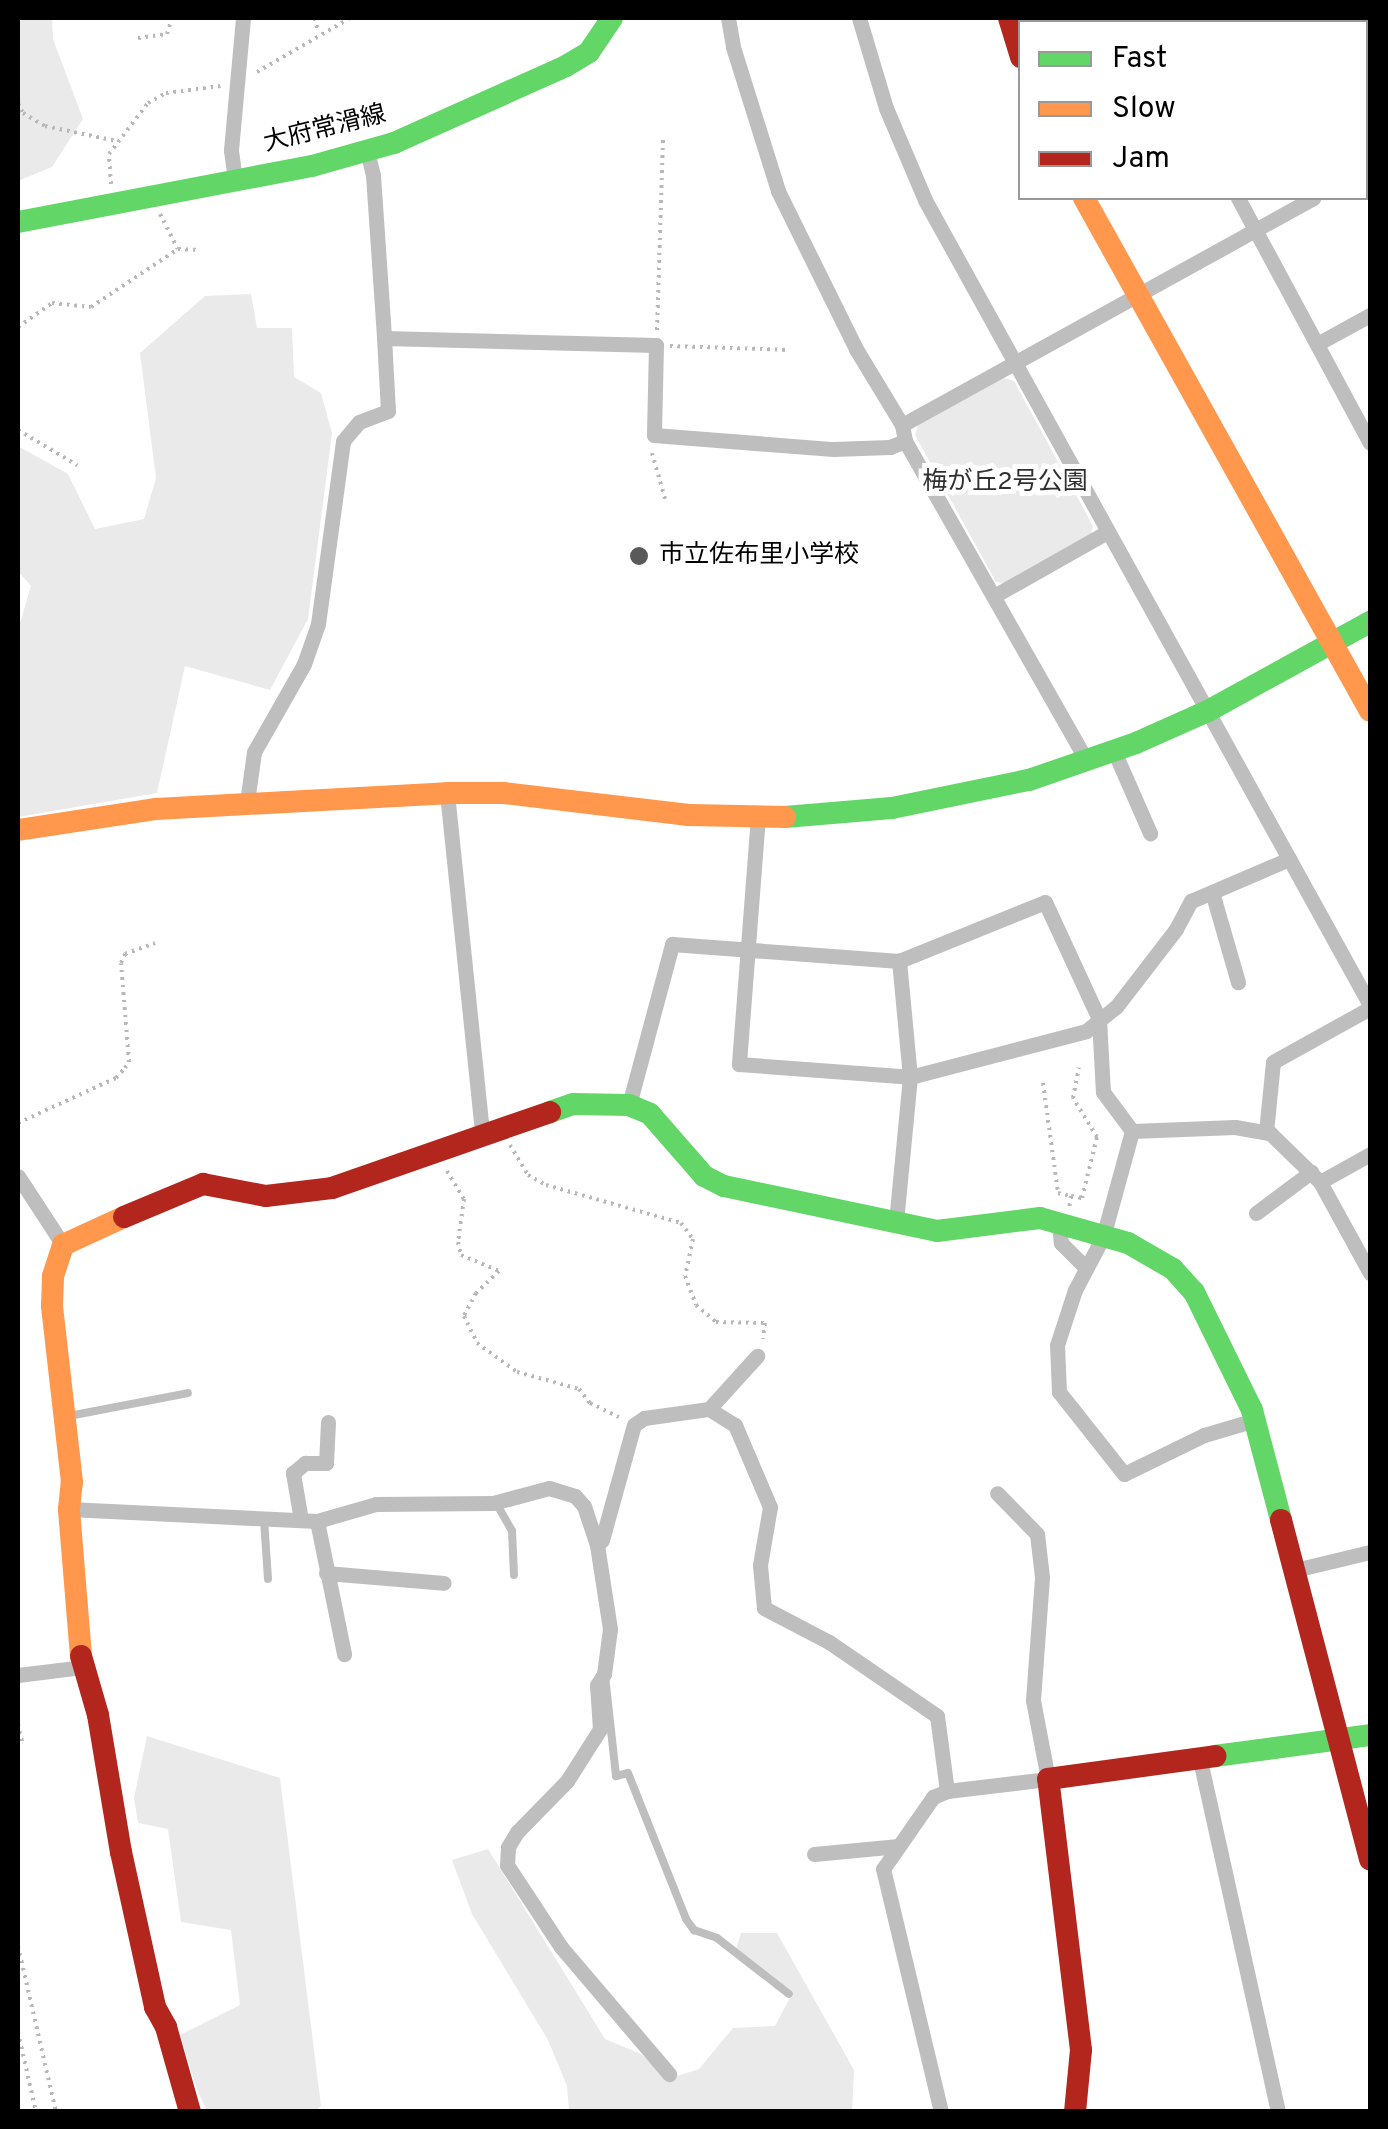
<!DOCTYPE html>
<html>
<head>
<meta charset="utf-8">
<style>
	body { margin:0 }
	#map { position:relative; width:1388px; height:2129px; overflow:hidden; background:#fff; font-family:Overpass,"Noto Sans JP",sans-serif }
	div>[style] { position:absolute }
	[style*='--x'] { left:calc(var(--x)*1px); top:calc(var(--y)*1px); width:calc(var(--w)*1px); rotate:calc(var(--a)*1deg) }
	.green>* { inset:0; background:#eaeaea }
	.path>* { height:4px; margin-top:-2px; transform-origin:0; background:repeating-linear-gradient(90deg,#b8b8b8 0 2.5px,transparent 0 7.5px) }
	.lane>* { height:8px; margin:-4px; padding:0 4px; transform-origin:4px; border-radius:4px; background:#bebebe }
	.street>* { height:15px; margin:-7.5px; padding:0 7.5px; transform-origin:7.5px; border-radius:7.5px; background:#bebebe }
	.fast>* { height:22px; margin:-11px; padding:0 11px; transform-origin:11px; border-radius:11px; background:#63d668 }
	.slow>* { height:22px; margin:-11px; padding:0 11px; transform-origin:11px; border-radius:11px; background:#ff974d }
	.jam>* { height:22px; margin:-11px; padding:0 11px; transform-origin:11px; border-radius:11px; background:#b3261e }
	.dots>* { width:28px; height:28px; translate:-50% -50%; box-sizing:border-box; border:5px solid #fff; border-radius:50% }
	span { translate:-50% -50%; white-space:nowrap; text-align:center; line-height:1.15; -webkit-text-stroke:10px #fff; paint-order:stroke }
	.street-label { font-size:25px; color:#000 }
	.park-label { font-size:25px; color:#303030 }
	.poi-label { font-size:25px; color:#000 }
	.left { translate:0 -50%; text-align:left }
	.frame { position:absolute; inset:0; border:20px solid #000; pointer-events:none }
	.legend { position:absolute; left:1018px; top:20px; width:350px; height:180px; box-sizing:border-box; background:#fff; border:2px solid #999; margin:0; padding:12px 18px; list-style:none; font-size:30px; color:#000 }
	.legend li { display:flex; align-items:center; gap:20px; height:50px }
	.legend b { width:50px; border:2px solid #999 }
</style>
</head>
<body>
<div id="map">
	<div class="green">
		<div style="clip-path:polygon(18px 18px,52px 18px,53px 39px,83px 119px,52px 167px,18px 181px)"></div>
		<div style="clip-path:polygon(251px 294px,257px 328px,292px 328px,294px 377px,321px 393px,332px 433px,308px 619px,270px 690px,185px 666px,157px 793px,18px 817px,18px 630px,31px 586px,18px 571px,18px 446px,68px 474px,95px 529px,144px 519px,156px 478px,140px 353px,205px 296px)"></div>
		<div style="clip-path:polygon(1004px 378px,1014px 381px,1093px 526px,1091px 534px,1004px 583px,996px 582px,915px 435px,918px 425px)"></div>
		<div style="clip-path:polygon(147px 1736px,280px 1778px,321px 2106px,316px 2111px,207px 2111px,198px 2092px,180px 2035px,240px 2005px,231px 1930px,181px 1922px,168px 1829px,138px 1823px,134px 1798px)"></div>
		<div style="clip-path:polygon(488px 1849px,605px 2039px,641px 2054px,668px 2079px,699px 2069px,733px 2028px,775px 2026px,792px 1994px,735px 1952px,741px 1933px,777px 1933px,854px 2070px,852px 2111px,569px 2111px,567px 2086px,548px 2040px,472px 1914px,452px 1860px)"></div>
	</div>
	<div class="path">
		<div style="--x:315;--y:18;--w:14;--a:78"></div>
		<div style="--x:138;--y:38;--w:29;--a:-8"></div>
		<div style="--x:167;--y:34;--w:17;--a:-73"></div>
		<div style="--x:257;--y:72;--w:108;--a:-30.1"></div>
		<div style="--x:18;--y:103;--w:11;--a:63"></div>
		<div style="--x:23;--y:113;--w:26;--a:31"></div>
		<div style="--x:45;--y:126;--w:73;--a:11.9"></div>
		<div style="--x:111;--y:184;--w:30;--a:-94"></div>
		<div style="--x:109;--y:154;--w:64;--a:-52.6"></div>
		<div style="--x:148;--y:103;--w:21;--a:-29"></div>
		<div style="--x:166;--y:93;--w:55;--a:-7.3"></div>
		<div style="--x:160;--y:214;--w:39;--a:63"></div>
		<div style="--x:18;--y:327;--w:42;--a:-35.2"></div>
		<div style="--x:52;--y:303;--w:39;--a:6"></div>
		<div style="--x:91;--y:307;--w:105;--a:-33.7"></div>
		<div style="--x:178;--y:249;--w:21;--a:3"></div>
		<div style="--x:657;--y:330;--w:195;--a:-88.2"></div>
		<div style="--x:670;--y:346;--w:119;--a:1.9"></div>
		<div style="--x:18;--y:430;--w:69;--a:30.7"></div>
		<div style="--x:652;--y:453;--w:51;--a:74.1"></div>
		<div style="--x:1043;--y:1083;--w:111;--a:82.2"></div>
		<div style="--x:1058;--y:1193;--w:13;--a:13"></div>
		<div style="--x:1071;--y:1196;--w:12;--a:99"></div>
		<div style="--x:18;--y:1123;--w:108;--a:-24.7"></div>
		<div style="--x:116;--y:1078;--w:13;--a:-48"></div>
		<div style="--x:125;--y:1068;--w:7;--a:-56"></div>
		<div style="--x:129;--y:1062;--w:99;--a:-94.6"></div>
		<div style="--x:121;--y:963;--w:10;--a:-66"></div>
		<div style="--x:125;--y:954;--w:32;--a:-20"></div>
		<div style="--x:510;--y:1145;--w:35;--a:59"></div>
		<div style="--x:528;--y:1175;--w:21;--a:29"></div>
		<div style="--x:546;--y:1185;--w:140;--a:15.7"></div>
		<div style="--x:681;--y:1223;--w:20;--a:53"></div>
		<div style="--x:693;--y:1239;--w:38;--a:102"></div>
		<div style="--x:685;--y:1276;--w:31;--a:69"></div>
		<div style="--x:696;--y:1305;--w:26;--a:40"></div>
		<div style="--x:716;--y:1322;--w:49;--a:1.2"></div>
		<div style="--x:765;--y:1323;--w:16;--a:97"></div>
		<div style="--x:447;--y:1171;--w:33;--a:59"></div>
		<div style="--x:464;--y:1199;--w:43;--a:97.9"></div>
		<div style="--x:458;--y:1242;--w:13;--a:77"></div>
		<div style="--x:461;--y:1255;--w:41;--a:22.8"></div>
		<div style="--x:499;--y:1271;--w:32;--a:136"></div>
		<div style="--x:476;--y:1293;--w:26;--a:118"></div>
		<div style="--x:464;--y:1316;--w:30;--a:64"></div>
		<div style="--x:477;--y:1343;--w:49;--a:35.9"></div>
		<div style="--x:517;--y:1372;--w:64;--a:15.3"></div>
		<div style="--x:579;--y:1389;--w:18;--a:52"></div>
		<div style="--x:590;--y:1403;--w:32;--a:26"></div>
		<div style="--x:1071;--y:1196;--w:11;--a:10"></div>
		<div style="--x:1082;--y:1198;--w:63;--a:-76.2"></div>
		<div style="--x:1097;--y:1137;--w:46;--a:-121.6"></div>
		<div style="--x:1073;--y:1098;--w:31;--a:-79"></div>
		<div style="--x:18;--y:1724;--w:22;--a:77"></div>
		<div style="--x:18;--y:1946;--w:170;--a:77.1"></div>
		<div style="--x:18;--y:2032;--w:82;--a:77.3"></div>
	</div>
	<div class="lane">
		<div style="--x:69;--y:1416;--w:121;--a:-10.9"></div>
		<div style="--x:496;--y:1503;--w:32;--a:60"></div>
		<div style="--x:512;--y:1531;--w:44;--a:87.4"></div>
		<div style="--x:264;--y:1519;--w:60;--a:86.2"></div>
		<div style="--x:605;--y:1676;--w:101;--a:83.7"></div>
		<div style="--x:616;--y:1776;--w:12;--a:-14"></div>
		<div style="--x:628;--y:1773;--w:157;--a:68.3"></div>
		<div style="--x:686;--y:1919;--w:14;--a:54"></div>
		<div style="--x:694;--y:1930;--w:24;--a:19"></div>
		<div style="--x:717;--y:1938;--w:91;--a:37.9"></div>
	</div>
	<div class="street">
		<div style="--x:728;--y:18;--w:29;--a:80"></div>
		<div style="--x:733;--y:47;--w:151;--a:72.6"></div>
		<div style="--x:778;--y:191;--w:176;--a:63.7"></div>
		<div style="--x:856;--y:349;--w:89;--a:58.8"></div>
		<div style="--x:902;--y:425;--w:16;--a:79"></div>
		<div style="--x:905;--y:441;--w:369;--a:60.4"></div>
		<div style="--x:859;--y:18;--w:94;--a:73.3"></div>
		<div style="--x:886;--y:108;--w:100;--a:67"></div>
		<div style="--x:925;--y:200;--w:920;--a:61.07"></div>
		<div style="--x:1152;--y:18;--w:4;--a:76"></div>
		<div style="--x:1314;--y:18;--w:4;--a:63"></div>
		<div style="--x:1359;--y:22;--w:10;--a:-24"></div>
		<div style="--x:367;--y:151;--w:25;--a:76"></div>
		<div style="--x:373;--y:175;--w:163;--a:86.1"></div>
		<div style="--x:384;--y:338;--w:272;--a:1.5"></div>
		<div style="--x:656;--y:345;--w:90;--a:91.3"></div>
		<div style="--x:654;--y:435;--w:180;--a:4.5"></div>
		<div style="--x:833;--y:449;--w:57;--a:-2"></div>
		<div style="--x:890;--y:447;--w:16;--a:-22"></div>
		<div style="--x:1366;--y:169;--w:5;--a:-37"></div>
		<div style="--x:235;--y:179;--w:29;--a:-98"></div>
		<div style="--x:231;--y:150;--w:133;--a:-84.8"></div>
		<div style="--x:1238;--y:198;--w:278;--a:61.7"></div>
		<div style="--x:1317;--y:344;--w:60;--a:-28.7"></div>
		<div style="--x:902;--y:425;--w:470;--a:-28.9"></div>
		<div style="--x:994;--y:596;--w:130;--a:-29.5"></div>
		<div style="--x:1114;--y:751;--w:90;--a:66.3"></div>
		<div style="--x:447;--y:793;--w:343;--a:84.1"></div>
		<div style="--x:247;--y:802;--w:50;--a:-82"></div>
		<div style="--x:254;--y:752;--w:101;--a:-60.4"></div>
		<div style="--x:304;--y:664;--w:42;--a:-70.7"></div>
		<div style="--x:318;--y:624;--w:185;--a:-82.2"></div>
		<div style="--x:343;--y:441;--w:25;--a:-50"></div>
		<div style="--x:359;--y:422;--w:31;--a:-21"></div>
		<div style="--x:388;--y:411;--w:73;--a:-93.1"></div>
		<div style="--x:758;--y:816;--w:249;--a:94.4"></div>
		<div style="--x:739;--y:1064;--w:171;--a:4.3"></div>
		<div style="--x:910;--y:1077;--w:182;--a:-14.6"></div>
		<div style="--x:1086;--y:1031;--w:38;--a:-39"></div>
		<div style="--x:1116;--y:1007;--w:98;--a:-52.4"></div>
		<div style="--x:1176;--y:929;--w:32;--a:-62"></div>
		<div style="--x:1191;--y:901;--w:107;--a:-23.2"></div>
		<div style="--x:1212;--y:892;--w:94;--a:73.9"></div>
		<div style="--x:629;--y:1105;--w:167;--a:-75"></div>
		<div style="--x:672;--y:944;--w:228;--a:4.3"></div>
		<div style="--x:899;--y:961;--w:157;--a:-22"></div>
		<div style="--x:1045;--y:902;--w:129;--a:65.2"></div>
		<div style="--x:1099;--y:1019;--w:73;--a:86.9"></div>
		<div style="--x:1103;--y:1092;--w:49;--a:53.4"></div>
		<div style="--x:1266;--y:1132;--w:70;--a:-84.3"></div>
		<div style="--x:1273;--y:1062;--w:111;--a:-29.1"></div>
		<div style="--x:18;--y:1176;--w:82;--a:56.9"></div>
		<div style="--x:1320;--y:1182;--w:57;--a:-29.2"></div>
		<div style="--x:1256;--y:1213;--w:69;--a:-36.7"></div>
		<div style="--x:896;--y:1222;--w:146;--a:-84.5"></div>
		<div style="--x:910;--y:1077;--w:117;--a:-95.4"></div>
		<div style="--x:1059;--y:1225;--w:18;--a:84"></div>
		<div style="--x:1061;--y:1243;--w:35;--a:45"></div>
		<div style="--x:709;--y:1409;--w:72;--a:-47.8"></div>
		<div style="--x:1255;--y:1420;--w:53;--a:163.6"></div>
		<div style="--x:1204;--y:1435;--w:89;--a:154"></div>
		<div style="--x:1124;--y:1474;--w:105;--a:-128.4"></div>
		<div style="--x:1059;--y:1392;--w:47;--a:-92.4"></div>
		<div style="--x:1057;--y:1345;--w:58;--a:-71.9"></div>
		<div style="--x:1075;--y:1290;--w:60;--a:-62.2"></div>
		<div style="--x:1103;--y:1237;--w:110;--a:-74.7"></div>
		<div style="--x:1132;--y:1131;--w:103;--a:-2.2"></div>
		<div style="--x:1235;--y:1127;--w:36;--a:10"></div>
		<div style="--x:1270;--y:1133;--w:70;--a:44.4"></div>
		<div style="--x:1320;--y:1182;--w:104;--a:61.2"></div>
		<div style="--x:69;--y:1509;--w:248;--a:2.8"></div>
		<div style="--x:317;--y:1521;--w:61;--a:-16.1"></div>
		<div style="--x:376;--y:1504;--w:117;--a:-0.5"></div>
		<div style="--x:493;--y:1503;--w:58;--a:-15"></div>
		<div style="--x:549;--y:1488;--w:27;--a:17"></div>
		<div style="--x:575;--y:1496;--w:13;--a:48"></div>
		<div style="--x:584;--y:1506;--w:41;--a:71.6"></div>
		<div style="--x:597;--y:1545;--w:7;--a:-45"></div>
		<div style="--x:602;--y:1540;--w:119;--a:-74.5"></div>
		<div style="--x:634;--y:1425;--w:12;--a:-35"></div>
		<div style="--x:644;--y:1418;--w:66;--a:-7.9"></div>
		<div style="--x:709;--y:1409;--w:31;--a:32"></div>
		<div style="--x:735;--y:1425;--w:89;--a:66.9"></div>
		<div style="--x:770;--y:1507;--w:59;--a:99.8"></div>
		<div style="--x:760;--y:1565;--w:43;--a:84.7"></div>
		<div style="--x:764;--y:1608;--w:73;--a:27.6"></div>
		<div style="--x:829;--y:1642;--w:131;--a:34.4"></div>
		<div style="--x:937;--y:1716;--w:76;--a:82.4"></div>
		<div style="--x:301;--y:1520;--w:48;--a:-99.7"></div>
		<div style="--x:293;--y:1473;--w:16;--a:-40"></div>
		<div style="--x:305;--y:1463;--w:21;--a:0"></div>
		<div style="--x:326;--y:1463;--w:41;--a:-87.2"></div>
		<div style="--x:317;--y:1521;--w:136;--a:78.5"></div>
		<div style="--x:597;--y:1545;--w:85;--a:81.2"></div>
		<div style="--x:610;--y:1629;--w:45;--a:97.6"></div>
		<div style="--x:604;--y:1674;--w:13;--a:122"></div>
		<div style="--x:597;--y:1685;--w:44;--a:86.1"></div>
		<div style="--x:600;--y:1729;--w:62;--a:122.4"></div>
		<div style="--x:567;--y:1781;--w:71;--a:134.4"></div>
		<div style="--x:517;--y:1832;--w:17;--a:121"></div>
		<div style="--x:508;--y:1847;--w:18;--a:93"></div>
		<div style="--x:507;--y:1865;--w:98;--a:56.6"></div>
		<div style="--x:561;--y:1947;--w:167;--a:49.6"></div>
		<div style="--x:1295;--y:1570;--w:77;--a:-13.5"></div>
		<div style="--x:326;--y:1573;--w:118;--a:4.8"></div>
		<div style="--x:18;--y:1675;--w:64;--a:-7.1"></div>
		<div style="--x:1200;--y:1760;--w:361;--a:77.5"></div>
		<div style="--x:814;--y:1854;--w:85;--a:-5.4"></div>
		<div style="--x:941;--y:2112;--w:250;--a:-103.4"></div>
		<div style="--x:883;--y:1869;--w:88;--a:-55.2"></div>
		<div style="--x:933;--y:1797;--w:15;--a:-23"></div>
		<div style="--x:947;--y:1791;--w:102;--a:-6.8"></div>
		<div style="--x:1048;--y:1779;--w:80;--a:-100.8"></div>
		<div style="--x:1033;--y:1700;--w:123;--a:-85.8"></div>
		<div style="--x:1042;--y:1577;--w:43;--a:-96.6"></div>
		<div style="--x:1037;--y:1534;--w:57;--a:-134.3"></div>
	</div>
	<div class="fast">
		<div style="--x:18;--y:222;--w:299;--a:-10.8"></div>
		<div style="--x:312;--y:166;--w:85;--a:-15.7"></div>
		<div style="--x:394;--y:143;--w:188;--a:-24.1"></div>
		<div style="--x:566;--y:66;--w:27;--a:-31"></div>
		<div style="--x:589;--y:52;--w:41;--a:-55.9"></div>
		<div style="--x:785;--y:817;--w:107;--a:-4.8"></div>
		<div style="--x:892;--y:808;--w:140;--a:-11.6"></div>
		<div style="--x:1029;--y:780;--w:113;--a:-19.1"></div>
		<div style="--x:1136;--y:743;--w:79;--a:-24"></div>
		<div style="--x:1208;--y:711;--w:185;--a:-28.8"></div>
		<div style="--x:550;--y:1112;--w:24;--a:-19"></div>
		<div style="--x:573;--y:1104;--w:56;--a:1"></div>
		<div style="--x:629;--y:1105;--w:23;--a:23"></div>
		<div style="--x:650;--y:1114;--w:82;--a:48.9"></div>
		<div style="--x:704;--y:1176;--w:22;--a:27"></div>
		<div style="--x:724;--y:1186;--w:218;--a:11.9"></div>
		<div style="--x:937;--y:1231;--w:104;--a:-7.2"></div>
		<div style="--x:1040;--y:1218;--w:91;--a:15.9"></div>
		<div style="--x:1128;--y:1243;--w:52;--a:30"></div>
		<div style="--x:1173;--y:1269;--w:31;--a:48"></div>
		<div style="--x:1194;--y:1292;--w:131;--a:63.8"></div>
		<div style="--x:1252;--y:1410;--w:114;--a:75.2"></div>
		<div style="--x:1215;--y:1756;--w:156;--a:-7.7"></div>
	</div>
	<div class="slow">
		<div style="--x:1084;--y:198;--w:587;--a:60.86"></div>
		<div style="--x:18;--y:830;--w:140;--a:-8.7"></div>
		<div style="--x:156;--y:809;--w:291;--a:-3.1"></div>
		<div style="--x:447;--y:793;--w:57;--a:0"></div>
		<div style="--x:504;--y:793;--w:186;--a:6.8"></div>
		<div style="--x:689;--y:815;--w:96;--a:1.2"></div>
		<div style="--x:81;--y:1656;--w:147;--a:-94.7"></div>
		<div style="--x:69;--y:1509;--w:27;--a:-84"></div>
		<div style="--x:72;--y:1482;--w:177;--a:-96.5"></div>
		<div style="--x:52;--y:1306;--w:30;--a:-88"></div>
		<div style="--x:53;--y:1276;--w:33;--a:-72"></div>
		<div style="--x:63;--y:1245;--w:67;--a:-24.7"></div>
	</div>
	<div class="jam">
		<div style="--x:1009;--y:18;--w:41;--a:72.9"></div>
		<div style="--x:124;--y:1217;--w:86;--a:-22.7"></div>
		<div style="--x:203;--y:1184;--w:64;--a:10.8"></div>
		<div style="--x:266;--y:1196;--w:66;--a:-6.9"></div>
		<div style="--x:332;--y:1188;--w:231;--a:-19.2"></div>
		<div style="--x:1281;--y:1520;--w:351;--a:75.3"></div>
		<div style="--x:81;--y:1656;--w:61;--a:73.9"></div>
		<div style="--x:98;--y:1715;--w:139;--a:80.5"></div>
		<div style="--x:121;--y:1852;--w:159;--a:77.6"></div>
		<div style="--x:155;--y:2007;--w:23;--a:61"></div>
		<div style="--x:166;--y:2027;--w:88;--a:74.2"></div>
		<div style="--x:1075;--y:2112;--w:62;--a:-84.5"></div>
		<div style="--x:1081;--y:2050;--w:273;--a:-96.9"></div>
		<div style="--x:1048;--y:1779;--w:169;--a:-7.8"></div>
	</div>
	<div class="dots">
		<div style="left:639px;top:556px;background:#595959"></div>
	</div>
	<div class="street-label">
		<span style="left:325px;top:130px;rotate:-14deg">大府常滑線</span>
	</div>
	<div class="park-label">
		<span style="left:1005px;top:483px">梅が丘2号公園</span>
	</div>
	<div class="poi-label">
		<span class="left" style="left:659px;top:556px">市立佐布里小学校</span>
	</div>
	<div class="frame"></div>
	<ul class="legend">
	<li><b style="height:12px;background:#63d668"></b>Fast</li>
	<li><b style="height:12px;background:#ff974d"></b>Slow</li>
	<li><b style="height:12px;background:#b3261e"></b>Jam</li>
	</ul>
</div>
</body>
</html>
